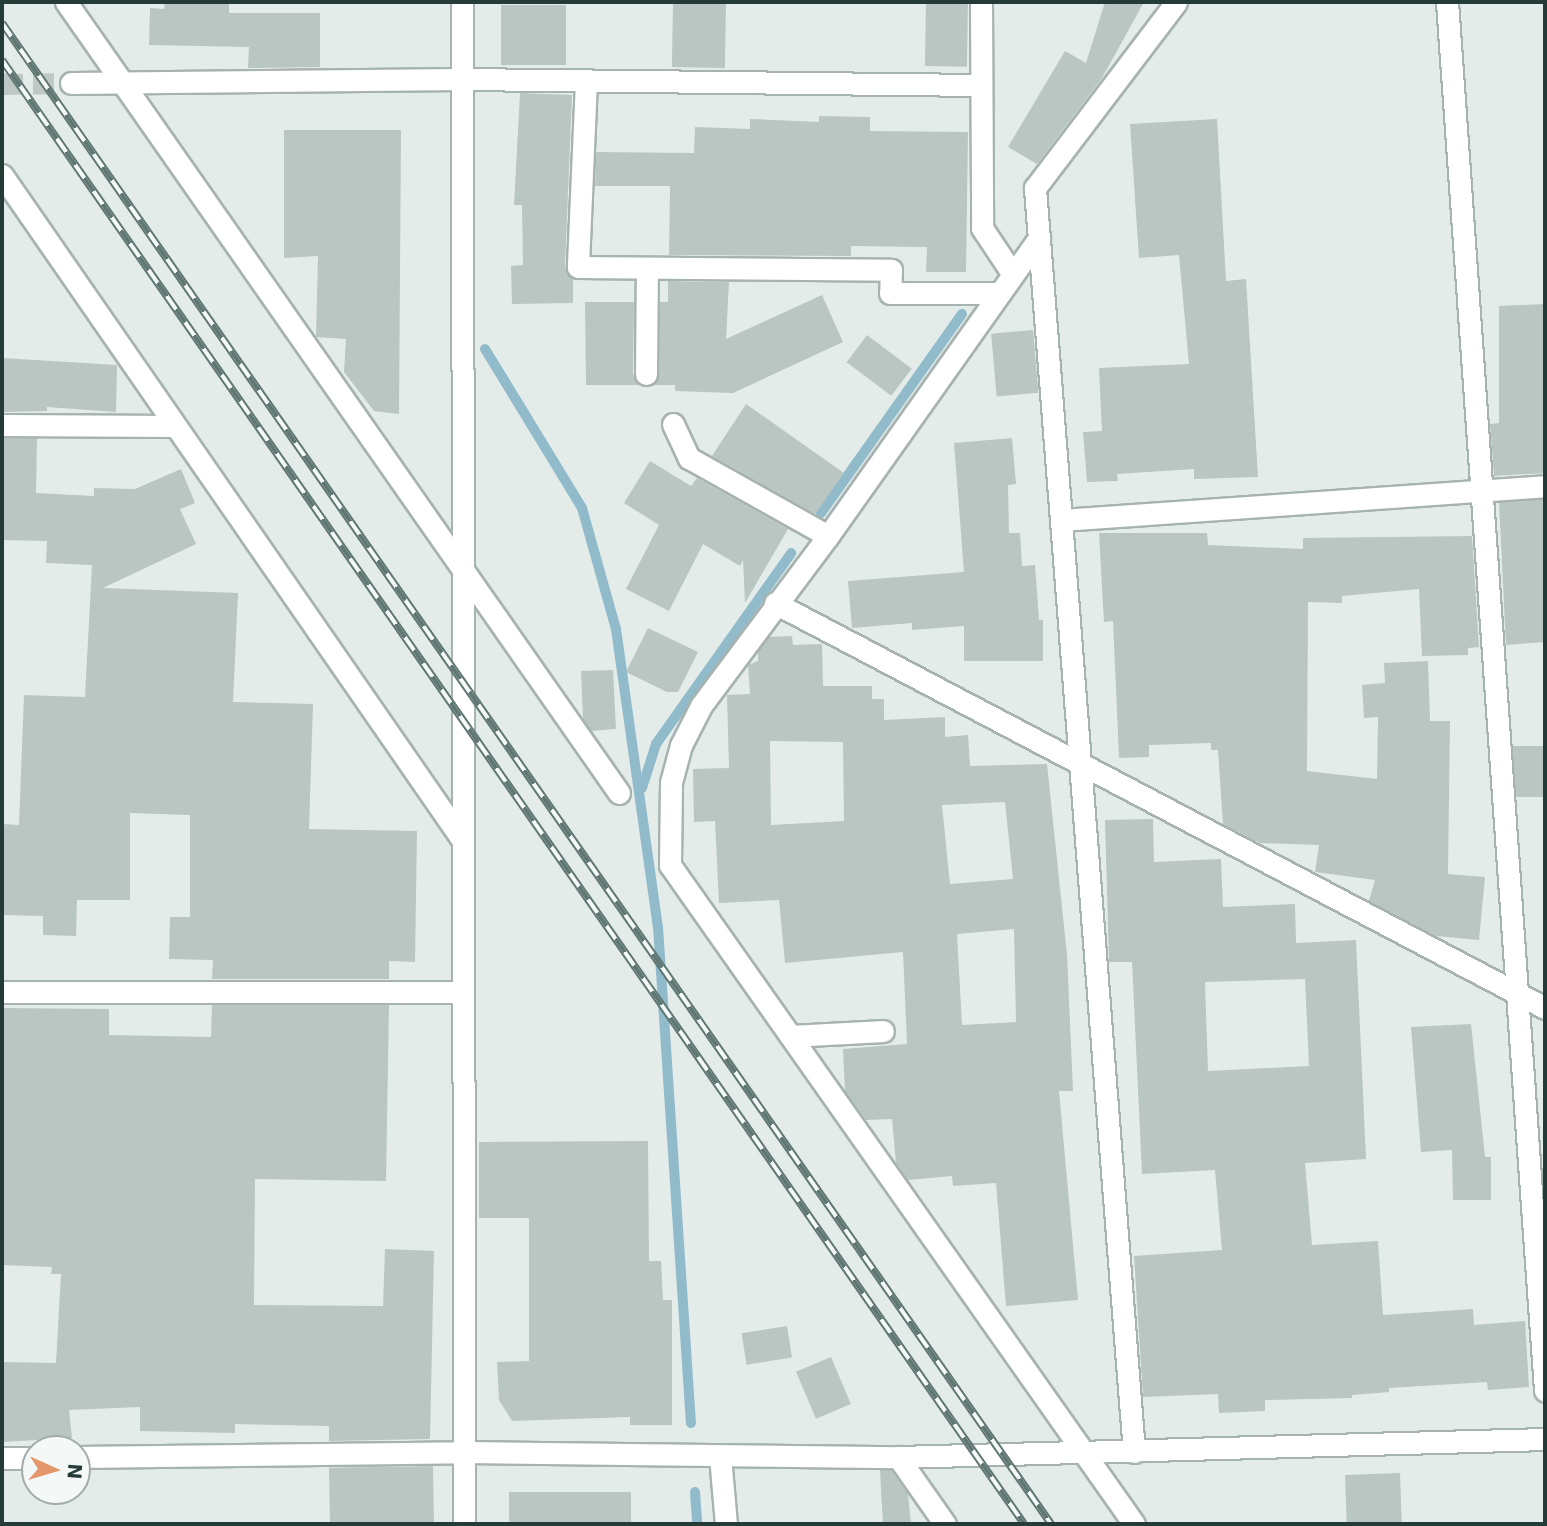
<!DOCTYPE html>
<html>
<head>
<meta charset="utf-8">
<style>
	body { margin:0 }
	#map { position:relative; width:1547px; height:1526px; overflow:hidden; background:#e4ece9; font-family:"DejaVu Sans",sans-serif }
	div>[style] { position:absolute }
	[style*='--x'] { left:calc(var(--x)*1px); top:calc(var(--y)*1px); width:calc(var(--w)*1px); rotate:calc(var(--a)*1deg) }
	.stream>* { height:10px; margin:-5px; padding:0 5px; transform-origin:5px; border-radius:5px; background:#91bbcb }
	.building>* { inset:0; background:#b9c6c2; transform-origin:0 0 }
	.street-tunnel>* { height:21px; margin-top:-10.5px; transform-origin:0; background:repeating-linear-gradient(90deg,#bec9c6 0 21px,transparent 0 31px) }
	.roads { filter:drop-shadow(2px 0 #a7b3b0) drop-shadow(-2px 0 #a7b3b0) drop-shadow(0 2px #a7b3b0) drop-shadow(0 -2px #a7b3b0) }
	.street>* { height:21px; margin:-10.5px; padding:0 10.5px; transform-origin:10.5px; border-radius:10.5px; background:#fff }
	.secondary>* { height:21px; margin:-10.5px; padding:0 10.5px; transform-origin:10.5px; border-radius:10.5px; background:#fff }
	.rail>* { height:8px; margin-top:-4px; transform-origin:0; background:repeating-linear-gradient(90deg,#f4f8f7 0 16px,#607773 0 32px); box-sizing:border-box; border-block:2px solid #607773 }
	span { translate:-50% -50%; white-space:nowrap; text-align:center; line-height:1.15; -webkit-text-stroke:5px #f4f8f7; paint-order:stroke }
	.frame { position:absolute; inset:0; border:4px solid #253b38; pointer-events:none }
	.north { position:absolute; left:21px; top:1435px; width:70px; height:70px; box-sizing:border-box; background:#f4f8f7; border:2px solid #a1acab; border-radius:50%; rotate:94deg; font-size:19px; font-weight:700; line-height:28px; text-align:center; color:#253b38 }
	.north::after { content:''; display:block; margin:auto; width:24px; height:32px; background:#e4976a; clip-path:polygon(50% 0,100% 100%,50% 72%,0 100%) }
</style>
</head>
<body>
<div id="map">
	<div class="stream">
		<div style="--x:485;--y:349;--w:186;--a:58.6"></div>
		<div style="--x:582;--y:508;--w:126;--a:74.3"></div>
		<div style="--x:616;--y:629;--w:301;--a:82"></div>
		<div style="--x:658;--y:927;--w:497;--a:86.2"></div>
		<div style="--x:821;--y:513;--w:244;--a:-54.7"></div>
		<div style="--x:642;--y:788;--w:46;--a:-72.3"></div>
		<div style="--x:656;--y:744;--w:234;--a:-54.7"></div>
		<div style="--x:695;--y:1492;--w:32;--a:86"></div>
	</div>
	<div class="building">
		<div style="clip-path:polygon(165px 2px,229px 2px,229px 13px,320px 13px,320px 67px,248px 68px,249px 47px,149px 45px,150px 8px,164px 9px)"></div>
		<div style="left:926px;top:2px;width:42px;height:64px;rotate:1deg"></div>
		<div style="clip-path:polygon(1105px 2px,1144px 2px,1102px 78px,1037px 164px,1008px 147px,1065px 51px,1086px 63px)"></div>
		<div style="left:673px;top:3px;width:53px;height:64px;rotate:1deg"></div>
		<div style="left:501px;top:5px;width:65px;height:60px"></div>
		<div style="clip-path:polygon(520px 93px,572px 95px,565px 266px,573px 279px,573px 303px,512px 304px,511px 266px,523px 265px,522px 205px,514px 205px)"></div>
		<div style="clip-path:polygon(819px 116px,870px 117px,870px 131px,968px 132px,966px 272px,926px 272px,927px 247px,851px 246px,851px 256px,669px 255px,670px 186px,595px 186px,596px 152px,694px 153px,695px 127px,750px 129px,750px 119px,819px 122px)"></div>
		<div style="clip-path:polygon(1217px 119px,1226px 281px,1246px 279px,1258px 477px,1194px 479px,1194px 469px,1117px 474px,1118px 481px,1087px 482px,1083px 432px,1102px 431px,1099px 368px,1189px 364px,1179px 255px,1139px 258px,1130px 124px)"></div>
		<div style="clip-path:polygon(284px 130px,401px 130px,399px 414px,374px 411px,344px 372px,346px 339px,316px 337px,318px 256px,284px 258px)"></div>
		<div style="clip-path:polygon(668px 281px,729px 282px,726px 339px,822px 295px,843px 342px,733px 393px,675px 391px,675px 385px,653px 385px,659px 374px,660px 302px,668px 302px)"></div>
		<div style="clip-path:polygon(585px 302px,634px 302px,633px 374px,639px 385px,586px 385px)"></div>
		<div style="clip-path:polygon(1545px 304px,1545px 473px,1494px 476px,1490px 424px,1499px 423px,1499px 306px)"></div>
		<div style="left:1033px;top:330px;width:63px;height:42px;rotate:85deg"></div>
		<div style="left:867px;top:335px;width:56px;height:34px;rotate:37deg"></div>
		<div style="clip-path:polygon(2px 358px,117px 365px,116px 412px,47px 407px,47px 411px,2px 412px)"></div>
		<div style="clip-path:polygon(746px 404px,844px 473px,815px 514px,712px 456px)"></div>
		<div style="clip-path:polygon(2px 438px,37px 438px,36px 493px,94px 496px,94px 488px,135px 489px,181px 469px,195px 503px,180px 509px,196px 544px,103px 588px,238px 593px,233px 702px,313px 704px,309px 829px,417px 831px,415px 962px,389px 961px,389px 979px,212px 979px,213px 960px,169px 959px,170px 917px,190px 917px,190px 815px,130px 813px,130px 900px,77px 900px,76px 936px,43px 935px,43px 916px,2px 915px,2px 824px,19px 825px,24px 695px,85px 697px,92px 565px,46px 563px,47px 541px,2px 540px)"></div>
		<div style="clip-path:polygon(1012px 438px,1016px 484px,1008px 485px,1009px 533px,1020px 533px,1022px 566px,1035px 565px,1039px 620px,1043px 620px,1043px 661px,964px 661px,964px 626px,912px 630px,912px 623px,852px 628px,848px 581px,964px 572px,954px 443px)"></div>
		<div style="clip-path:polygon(650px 461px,691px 486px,697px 478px,788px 529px,745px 603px,743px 560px,740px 566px,703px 544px,669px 611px,626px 589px,659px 525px,624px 503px)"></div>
		<div style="clip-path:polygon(1544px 499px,1545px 642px,1506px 645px,1499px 502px)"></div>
		<div style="clip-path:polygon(1099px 533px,1207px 533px,1208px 545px,1303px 549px,1303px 538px,1472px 536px,1479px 647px,1468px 648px,1468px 655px,1422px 656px,1419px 589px,1342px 596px,1342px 603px,1308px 602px,1307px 771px,1377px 779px,1378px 717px,1364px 718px,1362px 685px,1385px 683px,1384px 663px,1428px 661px,1430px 721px,1450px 721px,1448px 874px,1485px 877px,1479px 940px,1436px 936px,1369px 901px,1375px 880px,1315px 872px,1319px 845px,1260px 843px,1223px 824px,1218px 750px,1211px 750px,1211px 743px,1149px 745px,1149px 757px,1119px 758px,1113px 621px,1104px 622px)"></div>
		<div style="clip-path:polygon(648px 628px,698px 652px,678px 692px,667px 692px,626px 672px)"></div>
		<div style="clip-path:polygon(evenodd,792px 636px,793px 645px,822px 644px,823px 686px,872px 686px,872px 699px,884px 699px,884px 720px,945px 717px,945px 737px,968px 735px,970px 766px,1047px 764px,1067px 955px,1073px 1091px,1059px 1091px,1078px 1300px,1006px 1306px,996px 1183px,953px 1186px,952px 1176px,908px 1180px,896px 1163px,892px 1119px,866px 1120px,845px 1091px,843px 1049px,907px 1044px,903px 952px,785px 963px,779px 900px,719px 903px,715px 821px,694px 822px,693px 769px,729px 768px,727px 695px,750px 694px,748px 665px,758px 661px,758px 652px,769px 637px,792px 636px,770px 741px,843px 742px,844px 821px,771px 825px,770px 741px,792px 636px,1005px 802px,1013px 879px,950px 884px,942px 805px,1005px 802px,792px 636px,1014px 929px,1016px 1022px,962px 1025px,957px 934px,1014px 929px)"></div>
		<div style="clip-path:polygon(613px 670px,616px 729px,591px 731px,583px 719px,581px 671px)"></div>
		<div style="left:1545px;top:746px;width:51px;height:32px;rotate:90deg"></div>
		<div style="clip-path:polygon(evenodd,1153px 819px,1154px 862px,1221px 859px,1223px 907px,1295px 904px,1296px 943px,1356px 940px,1366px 1159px,1305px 1163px,1312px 1245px,1378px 1241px,1383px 1315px,1473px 1309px,1474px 1325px,1525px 1321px,1529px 1387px,1488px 1390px,1487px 1382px,1389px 1388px,1389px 1392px,1352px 1395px,1352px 1398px,1265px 1400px,1265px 1411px,1219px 1413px,1218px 1394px,1143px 1397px,1134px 1256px,1222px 1250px,1215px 1170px,1142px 1174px,1132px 962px,1109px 962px,1105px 820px,1153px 819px,1305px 979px,1309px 1066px,1208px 1071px,1205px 982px,1305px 979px)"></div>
		<div style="clip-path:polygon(212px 1005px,389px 1005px,386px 1181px,255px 1179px,254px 1305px,383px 1306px,385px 1249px,434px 1251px,430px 1439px,329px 1441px,329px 1426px,235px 1424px,235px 1433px,140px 1431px,140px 1407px,69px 1410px,72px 1438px,2px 1442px,2px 1362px,56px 1363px,61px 1274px,51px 1274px,52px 1267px,2px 1265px,2px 1008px,109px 1009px,109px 1035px,211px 1037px)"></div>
		<div style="clip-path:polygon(1471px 1024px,1485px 1157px,1491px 1157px,1491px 1200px,1453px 1200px,1452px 1150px,1421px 1152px,1411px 1027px)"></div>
		<div style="clip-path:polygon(648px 1141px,649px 1261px,661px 1261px,663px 1300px,672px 1300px,672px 1425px,630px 1425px,630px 1417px,512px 1421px,499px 1400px,497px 1362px,529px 1361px,529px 1218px,479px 1218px,479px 1142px)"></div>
		<div style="left:787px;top:1326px;width:32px;height:46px;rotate:81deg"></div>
		<div style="left:831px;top:1357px;width:51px;height:38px;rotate:67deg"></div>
		<div style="left:433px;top:1466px;width:58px;height:104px;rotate:89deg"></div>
		<div style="clip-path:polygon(880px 1470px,891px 1470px,908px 1494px,911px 1524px,883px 1524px)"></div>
		<div style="left:1400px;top:1473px;width:51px;height:55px;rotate:88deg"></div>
		<div style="left:509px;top:1492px;width:122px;height:32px"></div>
	</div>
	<div class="street-tunnel">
		<div style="--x:2;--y:84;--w:69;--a:-0.8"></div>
	</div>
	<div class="roads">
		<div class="street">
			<div style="--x:66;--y:2;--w:965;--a:55.04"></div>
			<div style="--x:981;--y:2;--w:226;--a:89.7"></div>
			<div style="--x:982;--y:228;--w:54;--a:56.3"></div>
			<div style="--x:1447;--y:2;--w:1392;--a:85.96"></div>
			<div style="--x:586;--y:81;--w:186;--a:92.5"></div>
			<div style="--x:578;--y:267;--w:313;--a:0.5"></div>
			<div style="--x:891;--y:270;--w:23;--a:92"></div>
			<div style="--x:890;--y:293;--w:109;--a:0"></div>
			<div style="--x:71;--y:83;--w:390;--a:-0.6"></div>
			<div style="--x:461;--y:79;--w:519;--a:0.66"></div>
			<div style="--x:2;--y:175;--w:806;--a:55.3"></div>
			<div style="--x:1039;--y:238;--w:365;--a:125.3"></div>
			<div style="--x:828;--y:536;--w:212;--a:126.8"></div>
			<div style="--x:701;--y:706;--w:44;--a:117.1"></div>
			<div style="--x:681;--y:745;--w:39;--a:105"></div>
			<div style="--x:671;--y:783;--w:82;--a:90.7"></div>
			<div style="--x:670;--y:865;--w:806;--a:54.85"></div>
			<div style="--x:646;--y:374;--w:106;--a:-89.5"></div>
			<div style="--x:673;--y:424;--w:38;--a:65"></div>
			<div style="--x:689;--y:458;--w:159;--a:29.3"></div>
			<div style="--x:2;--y:425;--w:170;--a:0.3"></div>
			<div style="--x:1061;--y:520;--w:485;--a:-4"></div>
			<div style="--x:775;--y:603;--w:870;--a:27.74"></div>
			<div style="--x:2;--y:992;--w:460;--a:0"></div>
			<div style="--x:791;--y:1036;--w:92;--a:-3.1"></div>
			<div style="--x:1134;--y:1452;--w:1268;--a:-94.48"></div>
			<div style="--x:1035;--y:188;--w:233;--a:-52.8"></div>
			<div style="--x:720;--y:1456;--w:68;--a:85"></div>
			<div style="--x:77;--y:1457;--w:388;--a:-0.7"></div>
			<div style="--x:465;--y:1452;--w:433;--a:0.7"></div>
			<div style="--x:898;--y:1457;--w:647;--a:-1.59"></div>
			<div style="--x:898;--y:1457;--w:82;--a:55"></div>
			<div style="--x:2;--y:1458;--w:33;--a:0"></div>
		</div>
		<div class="secondary">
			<div style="--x:462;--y:2;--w:1522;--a:89.92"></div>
		</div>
	</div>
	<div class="rail">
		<div style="--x:2;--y:23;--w:1831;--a:55.05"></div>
		<div style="--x:2;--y:60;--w:1785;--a:55.08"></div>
	</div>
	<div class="frame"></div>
	<div class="north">N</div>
</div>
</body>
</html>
